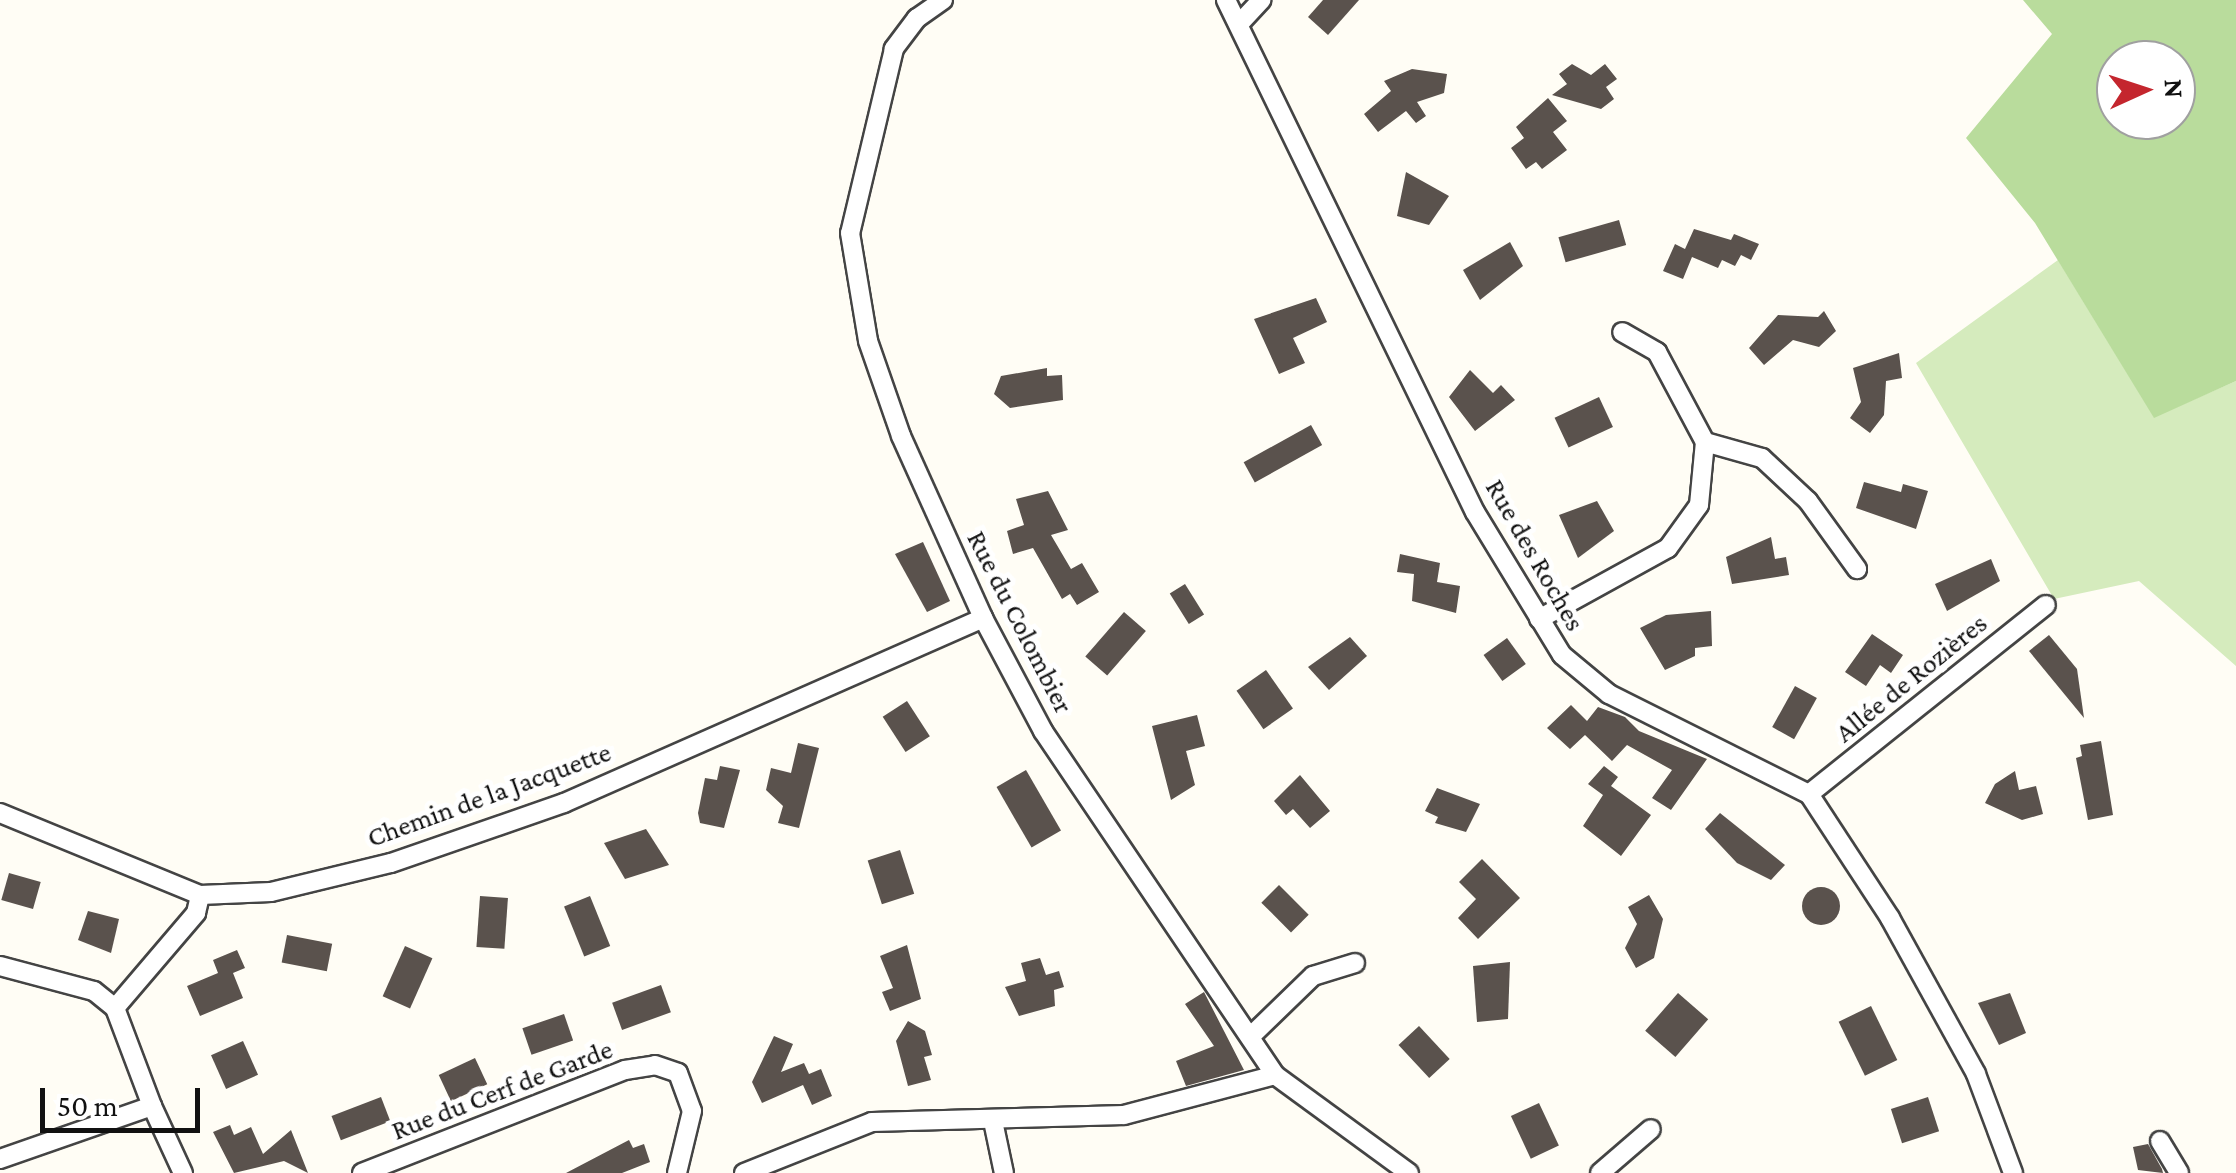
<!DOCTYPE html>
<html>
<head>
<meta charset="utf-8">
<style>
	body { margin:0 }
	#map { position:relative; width:2236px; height:1173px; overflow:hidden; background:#fffdf5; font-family:"Crimson Pro",serif }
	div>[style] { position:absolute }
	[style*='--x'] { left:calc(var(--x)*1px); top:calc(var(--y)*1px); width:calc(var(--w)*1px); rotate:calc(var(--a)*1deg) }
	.green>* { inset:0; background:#d5ebbd }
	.forest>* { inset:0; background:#b9dc9c }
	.building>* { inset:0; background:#5a524d; transform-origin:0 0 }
	.round { border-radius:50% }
	.roads { filter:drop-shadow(2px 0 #444) drop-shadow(-2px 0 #444) drop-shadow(0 2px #444) drop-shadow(0 -2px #444) }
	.minor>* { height:18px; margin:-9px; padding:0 9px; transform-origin:9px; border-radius:9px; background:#fff }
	span { translate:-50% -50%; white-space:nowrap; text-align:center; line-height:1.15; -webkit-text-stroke:10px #fff; paint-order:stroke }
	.street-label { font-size:28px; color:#111 }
	.north { position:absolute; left:2096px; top:40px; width:100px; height:100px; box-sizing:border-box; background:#fff; border:2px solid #a0a0a0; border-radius:50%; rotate:87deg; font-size:28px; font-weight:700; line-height:40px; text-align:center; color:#111 }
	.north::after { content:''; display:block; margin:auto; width:35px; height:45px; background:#c4262e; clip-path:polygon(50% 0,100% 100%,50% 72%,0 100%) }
	.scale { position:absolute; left:40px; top:1088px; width:160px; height:45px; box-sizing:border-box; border:5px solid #111; border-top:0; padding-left:12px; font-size:30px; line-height:35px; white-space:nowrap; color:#111; -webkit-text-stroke:8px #fff; paint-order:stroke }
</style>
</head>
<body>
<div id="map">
	<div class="green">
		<div style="clip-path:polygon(2058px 260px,2154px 417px,2236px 381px,2236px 666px,2139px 581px,2054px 599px,1916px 363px)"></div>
	</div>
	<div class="forest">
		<div style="clip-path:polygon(evenodd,2023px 0,2236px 0,2236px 381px,2154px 418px,2035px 223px,1966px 138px,2052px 34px,2023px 0,2116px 60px,2176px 60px,2176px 120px,2116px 120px,2116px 60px)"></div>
	</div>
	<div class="building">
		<div style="clip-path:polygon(1323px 0,1359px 0,1328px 35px,1308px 17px)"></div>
		<div style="clip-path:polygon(1572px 64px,1591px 75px,1605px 64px,1617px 79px,1606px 87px,1614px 99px,1601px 109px,1552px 95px,1567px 84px,1559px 74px)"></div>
		<div style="clip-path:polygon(1412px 69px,1447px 74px,1444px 93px,1417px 102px,1426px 116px,1416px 123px,1406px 111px,1378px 132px,1364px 114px,1391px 91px,1384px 81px)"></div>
		<div style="clip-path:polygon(1548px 98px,1567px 121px,1553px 132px,1567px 150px,1542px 169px,1536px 162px,1526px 169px,1511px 148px,1524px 138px,1516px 127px)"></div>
		<div style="clip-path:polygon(1406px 172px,1449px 196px,1429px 225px,1397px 216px)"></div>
		<div style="left:1619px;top:220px;width:26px;height:63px;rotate:74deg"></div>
		<div style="clip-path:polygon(1694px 229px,1731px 240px,1734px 234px,1759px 244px,1751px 260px,1741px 255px,1735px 266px,1722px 260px,1718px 268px,1692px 257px,1683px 279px,1663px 271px,1675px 244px,1685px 249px)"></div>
		<div style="clip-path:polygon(1510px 242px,1523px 266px,1480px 300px,1463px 270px)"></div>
		<div style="clip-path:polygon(1316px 298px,1327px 322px,1293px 338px,1305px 363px,1279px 374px,1254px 319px)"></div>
		<div style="clip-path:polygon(1824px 311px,1836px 331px,1819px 347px,1793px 340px,1764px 365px,1749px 348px,1778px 315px,1818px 317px)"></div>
		<div style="clip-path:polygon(1899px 353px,1902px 378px,1886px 381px,1884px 415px,1870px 433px,1850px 418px,1861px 402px,1853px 368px)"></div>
		<div style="clip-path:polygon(1047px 368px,1047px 376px,1062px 375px,1063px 400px,1010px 408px,994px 394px,1001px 376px)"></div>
		<div style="clip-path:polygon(1470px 370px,1493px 393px,1501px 385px,1515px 400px,1475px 431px,1449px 397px)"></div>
		<div style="left:1599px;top:397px;width:33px;height:49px;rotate:65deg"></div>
		<div style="left:1311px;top:425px;width:23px;height:77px;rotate:61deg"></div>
		<div style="clip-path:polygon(1864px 482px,1901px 492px,1903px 484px,1928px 491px,1916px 529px,1856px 508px)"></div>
		<div style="clip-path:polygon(1048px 491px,1068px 530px,1051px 535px,1071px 569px,1082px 563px,1099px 592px,1077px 605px,1070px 594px,1062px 599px,1033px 548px,1013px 554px,1007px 531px,1024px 525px,1016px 499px)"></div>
		<div style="clip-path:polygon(1597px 501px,1614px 531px,1578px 558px,1559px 515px)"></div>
		<div style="clip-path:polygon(1771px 537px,1775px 559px,1786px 557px,1789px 575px,1732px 584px,1726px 557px)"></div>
		<div style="clip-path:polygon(923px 542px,950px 601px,927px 612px,895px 554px)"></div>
		<div style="clip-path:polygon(1400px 554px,1440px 563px,1437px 582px,1460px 586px,1456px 613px,1412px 601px,1414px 574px,1397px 572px)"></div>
		<div style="clip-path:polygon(1991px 559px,2000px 581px,1947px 611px,1935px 584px)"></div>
		<div style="left:1185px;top:584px;width:36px;height:18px;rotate:58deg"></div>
		<div style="clip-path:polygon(1711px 611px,1712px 646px,1695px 648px,1695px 656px,1665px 670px,1640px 628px,1666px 615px)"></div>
		<div style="left:1124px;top:612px;width:29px;height:59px;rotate:41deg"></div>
		<div style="clip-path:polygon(1872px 634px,1903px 655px,1891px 673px,1880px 665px,1866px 686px,1845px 672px)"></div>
		<div style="clip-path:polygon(2049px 635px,2077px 669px,2084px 718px,2029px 651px)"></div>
		<div style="clip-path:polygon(1350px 637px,1367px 656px,1329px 690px,1308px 667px)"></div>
		<div style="left:1507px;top:638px;width:32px;height:29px;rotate:54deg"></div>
		<div style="left:1266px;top:670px;width:47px;height:36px;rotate:55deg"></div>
		<div style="left:1795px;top:686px;width:25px;height:47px;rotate:29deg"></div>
		<div style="left:907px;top:701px;width:42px;height:29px;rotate:57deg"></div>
		<div style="clip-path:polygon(1571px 705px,1587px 721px,1598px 707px,1625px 717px,1639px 731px,1707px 759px,1671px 810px,1652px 798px,1672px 770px,1627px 745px,1612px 761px,1585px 735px,1570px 749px,1547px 728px)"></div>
		<div style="clip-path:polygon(1197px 715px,1205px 746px,1186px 751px,1195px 785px,1171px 800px,1152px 726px)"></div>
		<div style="clip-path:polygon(2101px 741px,2113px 815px,2088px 820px,2076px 758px,2082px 756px,2080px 745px)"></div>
		<div style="clip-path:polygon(798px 743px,819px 748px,799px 828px,778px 823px,783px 806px,766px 790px,771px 768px,791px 773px)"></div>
		<div style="clip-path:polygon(720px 766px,740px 770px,724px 828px,700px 823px,698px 813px,705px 778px,717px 780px)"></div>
		<div style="clip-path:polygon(1604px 766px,1618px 777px,1611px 786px,1651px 815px,1621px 856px,1583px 826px,1603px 795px,1588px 784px)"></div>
		<div style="left:1026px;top:770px;width:70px;height:34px;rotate:60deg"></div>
		<div style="clip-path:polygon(2015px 771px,2019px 790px,2036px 786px,2043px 814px,2022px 820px,1985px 803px,1995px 784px)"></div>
		<div style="clip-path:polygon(1300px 775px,1330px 811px,1310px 828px,1293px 809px,1286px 815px,1274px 801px)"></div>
		<div style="clip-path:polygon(1437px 788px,1480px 804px,1466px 832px,1435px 823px,1438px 817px,1425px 811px)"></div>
		<div style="clip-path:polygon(1720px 813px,1785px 865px,1771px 880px,1737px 863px,1705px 829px)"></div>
		<div style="clip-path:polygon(646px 829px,669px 865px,625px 879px,604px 843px)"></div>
		<div style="left:900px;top:850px;width:46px;height:34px;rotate:72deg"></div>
		<div style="clip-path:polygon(1482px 859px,1520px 898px,1478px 939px,1458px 918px,1476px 899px,1459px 882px)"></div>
		<div style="left:9px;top:873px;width:33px;height:28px;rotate:16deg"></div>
		<div style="left:1279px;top:885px;width:42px;height:25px;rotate:45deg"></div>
		<div class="round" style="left:1802px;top:887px;width:38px;height:38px"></div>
		<div style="clip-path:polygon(1649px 895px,1663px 919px,1654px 958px,1636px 968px,1625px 948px,1637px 924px,1628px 907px)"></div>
		<div style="left:480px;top:896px;width:28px;height:51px;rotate:4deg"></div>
		<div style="left:590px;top:896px;width:54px;height:28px;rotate:68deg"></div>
		<div style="clip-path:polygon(88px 911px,119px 919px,111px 953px,78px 940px)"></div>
		<div style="left:287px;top:935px;width:46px;height:28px;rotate:11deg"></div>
		<div style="clip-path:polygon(907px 945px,921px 999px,890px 1011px,882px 992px,893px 988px,880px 956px)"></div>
		<div style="left:405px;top:946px;width:30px;height:55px;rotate:24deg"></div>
		<div style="clip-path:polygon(237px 950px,245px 968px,233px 973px,243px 998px,200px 1016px,187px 986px,218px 973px,213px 960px)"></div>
		<div style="clip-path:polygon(1040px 958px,1046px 975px,1059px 971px,1064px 987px,1054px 990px,1055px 1006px,1019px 1016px,1005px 987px,1026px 981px,1021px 963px)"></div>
		<div style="clip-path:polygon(1510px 962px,1508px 1019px,1477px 1022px,1473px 966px)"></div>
		<div style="left:661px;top:985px;width:29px;height:52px;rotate:70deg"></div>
		<div style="clip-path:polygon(1204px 992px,1244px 1070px,1186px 1086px,1176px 1061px,1214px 1046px,1185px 1004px)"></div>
		<div style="left:1678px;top:993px;width:40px;height:50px;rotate:41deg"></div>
		<div style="clip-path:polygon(2010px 993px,2026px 1033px,1999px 1045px,1978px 1003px)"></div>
		<div style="left:1871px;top:1006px;width:60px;height:36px;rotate:64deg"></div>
		<div style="left:564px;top:1014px;width:28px;height:44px;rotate:71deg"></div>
		<div style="clip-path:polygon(908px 1021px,925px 1031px,932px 1055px,924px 1057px,931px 1080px,908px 1086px,896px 1041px)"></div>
		<div style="left:1419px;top:1026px;width:45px;height:28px;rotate:47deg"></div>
		<div style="clip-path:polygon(774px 1036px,793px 1044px,781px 1072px,804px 1063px,809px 1074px,821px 1069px,832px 1096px,812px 1105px,803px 1085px,762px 1103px,752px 1082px)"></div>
		<div style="left:243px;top:1041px;width:37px;height:35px;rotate:66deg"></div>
		<div style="left:475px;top:1058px;width:29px;height:40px;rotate:65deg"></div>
		<div style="left:381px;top:1097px;width:26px;height:53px;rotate:69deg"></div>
		<div style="left:1928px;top:1097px;width:36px;height:39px;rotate:72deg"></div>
		<div style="left:1539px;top:1103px;width:47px;height:31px;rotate:65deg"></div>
		<div style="clip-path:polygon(230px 1125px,234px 1135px,251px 1127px,263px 1154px,291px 1130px,308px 1173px,284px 1161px,234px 1173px,213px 1132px)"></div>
		<div style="clip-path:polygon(629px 1140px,633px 1148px,644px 1144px,650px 1162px,622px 1173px,566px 1173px)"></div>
		<div style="clip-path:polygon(2148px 1144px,2162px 1169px,2163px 1173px,2138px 1170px,2133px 1147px)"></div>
	</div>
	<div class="roads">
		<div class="minor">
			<div style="--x:943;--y:0;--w:32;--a:145"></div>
			<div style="--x:917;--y:18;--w:39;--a:127"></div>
			<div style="--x:894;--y:49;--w:189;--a:103.4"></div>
			<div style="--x:850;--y:233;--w:109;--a:80.5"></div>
			<div style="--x:868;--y:341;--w:101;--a:70.8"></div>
			<div style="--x:901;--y:436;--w:200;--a:65.7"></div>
			<div style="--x:983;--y:618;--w:128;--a:62"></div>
			<div style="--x:1043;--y:731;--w:415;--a:56"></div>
			<div style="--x:1275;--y:1075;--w:166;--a:36.2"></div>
			<div style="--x:1226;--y:0;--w:569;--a:64.07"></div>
			<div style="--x:1475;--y:512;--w:167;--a:58.7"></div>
			<div style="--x:1562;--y:655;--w:61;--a:39.7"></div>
			<div style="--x:1609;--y:694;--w:224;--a:26.6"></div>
			<div style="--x:1809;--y:794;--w:148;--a:56.8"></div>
			<div style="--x:1890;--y:918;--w:178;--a:61.1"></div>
			<div style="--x:1976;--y:1074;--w:106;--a:69.5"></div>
			<div style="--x:1239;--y:24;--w:33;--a:-47"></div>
			<div style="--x:1705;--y:442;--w:59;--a:15.7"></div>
			<div style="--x:1762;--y:458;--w:63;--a:43.1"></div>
			<div style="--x:1808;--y:501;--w:84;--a:54.2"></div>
			<div style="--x:1539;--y:619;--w:147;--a:-28.8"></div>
			<div style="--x:1668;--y:548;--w:53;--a:-54.2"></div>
			<div style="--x:1699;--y:505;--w:63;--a:-84.6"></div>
			<div style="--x:1705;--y:442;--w:102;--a:-118.1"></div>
			<div style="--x:1657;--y:352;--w:40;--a:-150.3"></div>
			<div style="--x:1809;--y:794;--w:303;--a:-38.6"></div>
			<div style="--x:0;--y:813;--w:216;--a:22.3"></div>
			<div style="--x:200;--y:895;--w:71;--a:-2.4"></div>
			<div style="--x:271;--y:892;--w:123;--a:-13.6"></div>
			<div style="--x:391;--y:863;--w:183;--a:-19.1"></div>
			<div style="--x:564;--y:803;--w:458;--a:-23.8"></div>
			<div style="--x:0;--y:966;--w:97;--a:14.9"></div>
			<div style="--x:94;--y:991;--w:27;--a:39"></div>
			<div style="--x:1250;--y:1037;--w:88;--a:-44.1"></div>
			<div style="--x:1313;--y:976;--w:44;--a:-17.2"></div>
			<div style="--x:152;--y:1106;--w:105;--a:-110.7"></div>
			<div style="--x:115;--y:1008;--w:125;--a:-49.5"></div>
			<div style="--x:196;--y:913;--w:18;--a:-77"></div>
			<div style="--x:993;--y:1121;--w:53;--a:78.1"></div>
			<div style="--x:2160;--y:1141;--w:37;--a:59"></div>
			<div style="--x:0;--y:1159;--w:161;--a:-19.2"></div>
			<div style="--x:152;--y:1106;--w:74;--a:65.2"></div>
			<div style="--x:362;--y:1173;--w:282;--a:-21.4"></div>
			<div style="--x:625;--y:1070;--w:30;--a:-9"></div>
			<div style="--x:655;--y:1065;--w:24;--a:19"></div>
			<div style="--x:678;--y:1073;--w:40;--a:69.8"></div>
			<div style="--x:692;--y:1111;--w:64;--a:103.6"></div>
			<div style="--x:744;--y:1173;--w:138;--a:-21.7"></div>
			<div style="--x:872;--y:1122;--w:252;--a:-1.6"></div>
			<div style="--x:1124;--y:1115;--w:156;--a:-14.8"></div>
			<div style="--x:1600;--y:1173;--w:67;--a:-40.8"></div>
		</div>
	</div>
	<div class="street-label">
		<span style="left:1535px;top:555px;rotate:60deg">Rue des Roches</span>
		<span style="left:1020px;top:622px;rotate:63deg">Rue du Colombier</span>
		<span style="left:1911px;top:678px;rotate:-39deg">Allée de Rozières</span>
		<span style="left:489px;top:795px;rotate:-20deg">Chemin de la Jacquette</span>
		<span style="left:502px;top:1090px;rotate:-21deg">Rue du Cerf de Garde</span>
	</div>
	<div class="north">N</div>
	<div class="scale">50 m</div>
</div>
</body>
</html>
